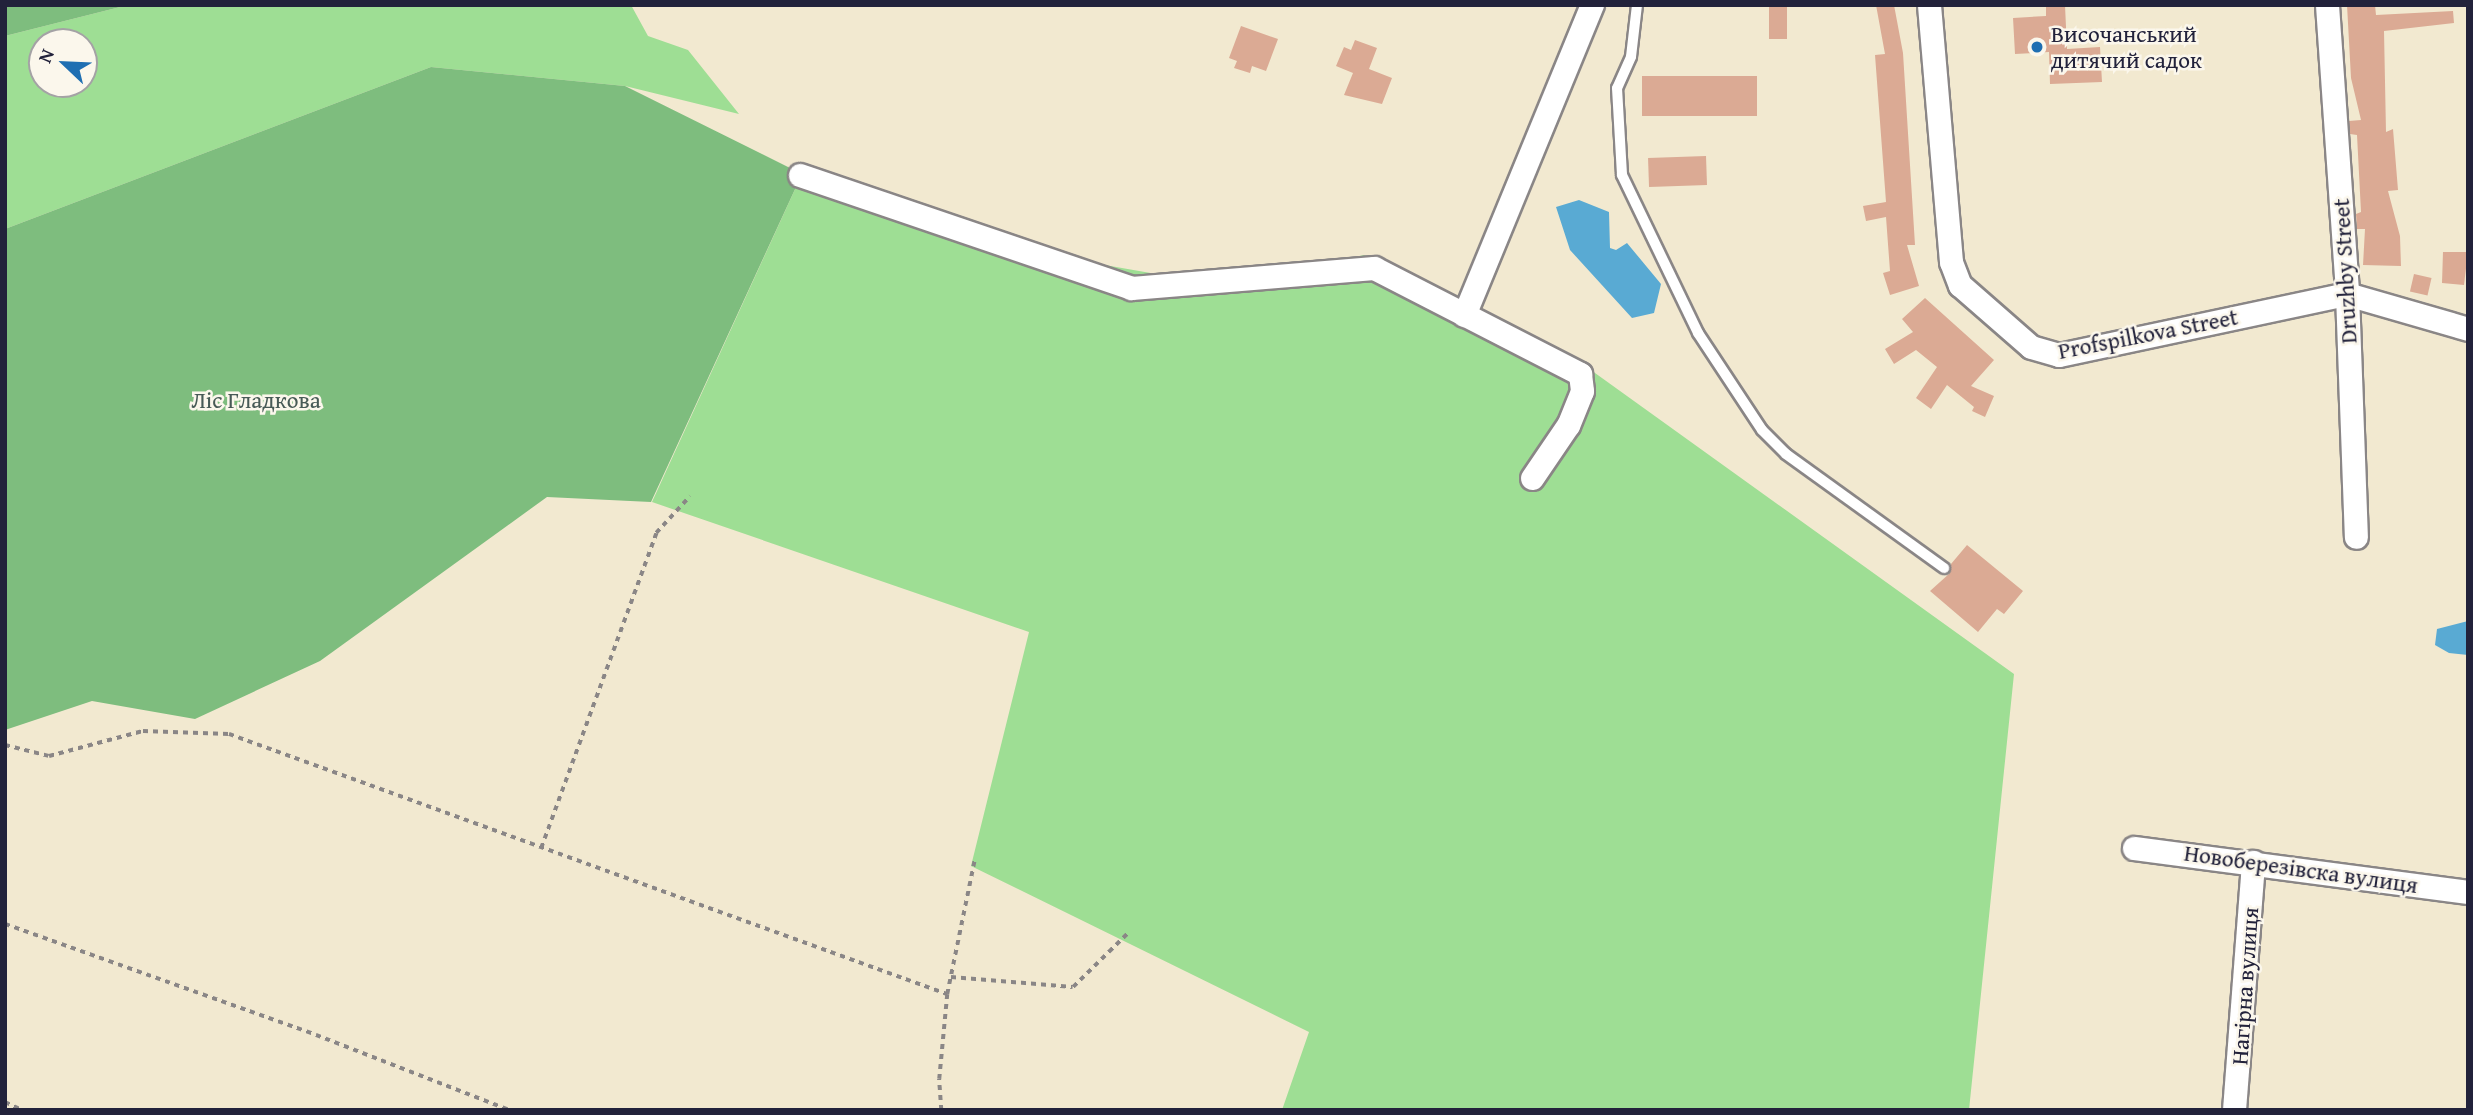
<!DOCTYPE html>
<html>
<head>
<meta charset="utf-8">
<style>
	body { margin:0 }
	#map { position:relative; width:2473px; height:1115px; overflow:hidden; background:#f2e9d0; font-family:"Gentium Book Plus",serif }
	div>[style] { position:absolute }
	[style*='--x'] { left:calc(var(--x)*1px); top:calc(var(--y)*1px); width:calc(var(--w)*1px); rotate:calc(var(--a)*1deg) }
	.green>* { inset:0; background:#9ede94 }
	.forest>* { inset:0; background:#7ebd7e }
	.water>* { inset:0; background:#59aad3 }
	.building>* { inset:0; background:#dbaa94; transform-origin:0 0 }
	.path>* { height:3.5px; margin-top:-1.75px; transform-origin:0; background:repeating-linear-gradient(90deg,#8a8686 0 5px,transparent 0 10px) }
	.roads { filter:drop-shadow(2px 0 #8a8686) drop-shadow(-2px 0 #8a8686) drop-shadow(0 2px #8a8686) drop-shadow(0 -2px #8a8686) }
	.service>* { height:10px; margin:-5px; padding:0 5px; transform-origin:5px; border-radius:5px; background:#fff }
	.minor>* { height:23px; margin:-11.5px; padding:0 11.5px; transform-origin:11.5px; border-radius:11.5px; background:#fff }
	.dots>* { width:19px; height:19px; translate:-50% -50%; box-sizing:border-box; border:4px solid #fbf7ec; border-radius:50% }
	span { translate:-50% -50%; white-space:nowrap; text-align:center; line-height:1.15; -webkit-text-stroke:5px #fbf7ec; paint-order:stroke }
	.poi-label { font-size:23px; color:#22223b }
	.left { translate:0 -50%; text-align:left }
	.street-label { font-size:23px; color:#22223b }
	.park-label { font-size:23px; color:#475a56 }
	.frame { position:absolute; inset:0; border:7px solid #22223b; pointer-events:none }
	.north { position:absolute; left:28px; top:28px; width:70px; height:70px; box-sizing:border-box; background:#fbf7ec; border:2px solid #a4a2a5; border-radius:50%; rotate:293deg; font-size:19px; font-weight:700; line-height:28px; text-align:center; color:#22223b }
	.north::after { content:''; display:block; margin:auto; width:24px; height:32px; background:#1f6fb2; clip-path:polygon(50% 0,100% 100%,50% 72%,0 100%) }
</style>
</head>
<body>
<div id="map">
	<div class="green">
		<div style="clip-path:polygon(evenodd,128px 5px,631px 5px,648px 36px,688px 50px,739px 114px,625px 86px,431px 67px,5px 229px,5px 36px,128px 5px,42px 42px,84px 42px,84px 84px,42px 84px,42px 42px)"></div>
		<div style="clip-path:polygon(802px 174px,1036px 253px,1225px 286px,1364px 255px,1595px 373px,2014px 674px,1969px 1110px,1282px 1110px,1309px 1032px,971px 866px,1029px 632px,652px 502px)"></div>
	</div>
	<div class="forest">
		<div style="clip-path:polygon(5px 5px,128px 5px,5px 36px)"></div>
		<div style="clip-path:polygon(431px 67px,625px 86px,802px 174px,651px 502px,547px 497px,320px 661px,195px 719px,92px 701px,5px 730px,5px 229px)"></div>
	</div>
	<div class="water">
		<div style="clip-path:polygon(1579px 200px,1609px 212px,1610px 248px,1616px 250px,1627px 243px,1661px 284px,1654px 313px,1632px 318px,1570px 250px,1556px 207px)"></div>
		<div style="clip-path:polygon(2468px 621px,2468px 655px,2449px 653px,2435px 645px,2437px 629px)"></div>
	</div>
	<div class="building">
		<div style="left:1769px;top:5px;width:18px;height:34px"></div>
		<div style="clip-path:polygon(1876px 5px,1894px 5px,1903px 53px,1915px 245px,1907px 245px,1919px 286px,1890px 295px,1883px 273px,1890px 271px,1886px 217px,1866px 221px,1863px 206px,1886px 202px,1875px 55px,1885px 54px)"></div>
		<div style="clip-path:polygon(2046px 5px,2065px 5px,2067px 49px,2100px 47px,2102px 82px,2050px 84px,2049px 52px,2015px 54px,2013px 18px,2046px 16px)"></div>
		<div style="clip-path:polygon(2347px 5px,2375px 5px,2376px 15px,2453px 11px,2454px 23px,2384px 31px,2386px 132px,2393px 129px,2398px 190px,2388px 191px,2400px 236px,2401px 266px,2363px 265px,2365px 229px,2357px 229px,2356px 214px,2361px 212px,2357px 135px,2350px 134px,2349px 121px,2361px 120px,2351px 78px)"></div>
		<div style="clip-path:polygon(1241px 26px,1278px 39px,1266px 71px,1252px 66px,1250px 73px,1234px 68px,1237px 61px,1229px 58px)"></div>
		<div style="clip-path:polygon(1355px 40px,1377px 48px,1369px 69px,1392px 78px,1382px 104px,1344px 95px,1353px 73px,1336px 66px,1344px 47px,1351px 50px)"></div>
		<div style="left:1642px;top:76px;width:115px;height:40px"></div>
		<div style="left:1706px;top:156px;width:29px;height:58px;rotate:88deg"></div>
		<div style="clip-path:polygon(2443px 252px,2468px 252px,2464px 285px,2442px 283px)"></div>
		<div style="left:2414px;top:274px;width:18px;height:18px;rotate:13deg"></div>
		<div style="clip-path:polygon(1925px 298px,1994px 360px,1971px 386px,1994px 396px,1985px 417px,1972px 411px,1974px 407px,1947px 385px,1931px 409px,1916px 398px,1937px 367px,1916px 350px,1894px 364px,1885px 349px,1913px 332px,1902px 319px)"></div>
		<div style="clip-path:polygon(1967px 545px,2023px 591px,2004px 614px,1997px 609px,1978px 632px,1930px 591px,1950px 573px,1951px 564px)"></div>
	</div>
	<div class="path">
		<div style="--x:5;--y:745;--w:45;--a:14"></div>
		<div style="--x:49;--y:756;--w:97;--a:-14.9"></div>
		<div style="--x:143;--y:731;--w:86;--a:2"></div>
		<div style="--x:229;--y:734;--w:764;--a:19.91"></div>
		<div style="--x:541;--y:848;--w:335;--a:-69.9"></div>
		<div style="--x:656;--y:533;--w:50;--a:-47.4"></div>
		<div style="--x:5;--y:924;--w:330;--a:19.6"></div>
		<div style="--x:316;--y:1035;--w:207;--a:21.2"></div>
		<div style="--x:951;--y:977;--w:122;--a:4.7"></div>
		<div style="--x:1073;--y:987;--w:78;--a:-44.5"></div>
		<div style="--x:5;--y:1102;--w:19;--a:25"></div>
		<div style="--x:941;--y:1110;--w:31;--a:-94"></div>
		<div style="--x:939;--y:1079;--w:85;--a:-84.6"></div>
		<div style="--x:947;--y:994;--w:139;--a:-78.4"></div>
	</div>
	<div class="roads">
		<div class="service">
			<div style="--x:1637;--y:5;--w:52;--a:96.6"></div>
			<div style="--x:1631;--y:57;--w:34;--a:114"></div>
			<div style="--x:1617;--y:88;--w:87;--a:86.7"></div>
			<div style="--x:1622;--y:175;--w:175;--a:64.3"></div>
			<div style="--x:1698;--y:333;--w:116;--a:56.6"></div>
			<div style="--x:1762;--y:430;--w:34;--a:45"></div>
			<div style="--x:1786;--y:454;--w:195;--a:35.8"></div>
		</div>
		<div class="minor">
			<div style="--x:1929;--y:5;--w:258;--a:85.1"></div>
			<div style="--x:1951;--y:262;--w:25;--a:69"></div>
			<div style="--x:1960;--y:285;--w:94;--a:41.1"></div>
			<div style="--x:2031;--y:347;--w:29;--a:16"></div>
			<div style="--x:2059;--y:355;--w:294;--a:-12"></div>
			<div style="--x:2347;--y:294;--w:126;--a:16.1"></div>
			<div style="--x:2327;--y:5;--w:290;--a:86"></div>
			<div style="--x:2347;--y:294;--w:243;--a:87.9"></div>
			<div style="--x:800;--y:175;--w:350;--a:18.8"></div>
			<div style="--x:1131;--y:288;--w:244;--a:-4.7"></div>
			<div style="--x:1374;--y:268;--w:232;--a:27.2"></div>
			<div style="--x:1580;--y:374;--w:17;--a:83"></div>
			<div style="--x:1582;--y:391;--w:37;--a:112"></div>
			<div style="--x:1568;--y:425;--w:64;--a:124.2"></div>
			<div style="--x:1464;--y:315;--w:335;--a:-67.6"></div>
			<div style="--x:2134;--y:848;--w:337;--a:7.5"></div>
			<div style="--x:2234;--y:1110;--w:249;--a:-85.6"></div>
		</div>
	</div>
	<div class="dots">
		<div style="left:2037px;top:47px;background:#1f6fb2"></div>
	</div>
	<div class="poi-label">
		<span class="left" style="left:2051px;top:47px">Височанський<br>дитячий садок</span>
	</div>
	<div class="street-label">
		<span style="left:2345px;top:271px;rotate:-93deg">Druzhby Street</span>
		<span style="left:2148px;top:334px;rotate:-11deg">Profspilkova Street</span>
		<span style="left:2301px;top:869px;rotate:8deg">Новоберезівска вулиця</span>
		<span style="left:2245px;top:986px;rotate:-86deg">Нагірна вулиця</span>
	</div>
	<div class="park-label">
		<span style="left:256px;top:400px">Ліс Гладкова</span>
	</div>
	<div class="frame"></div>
	<div class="north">N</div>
</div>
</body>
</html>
